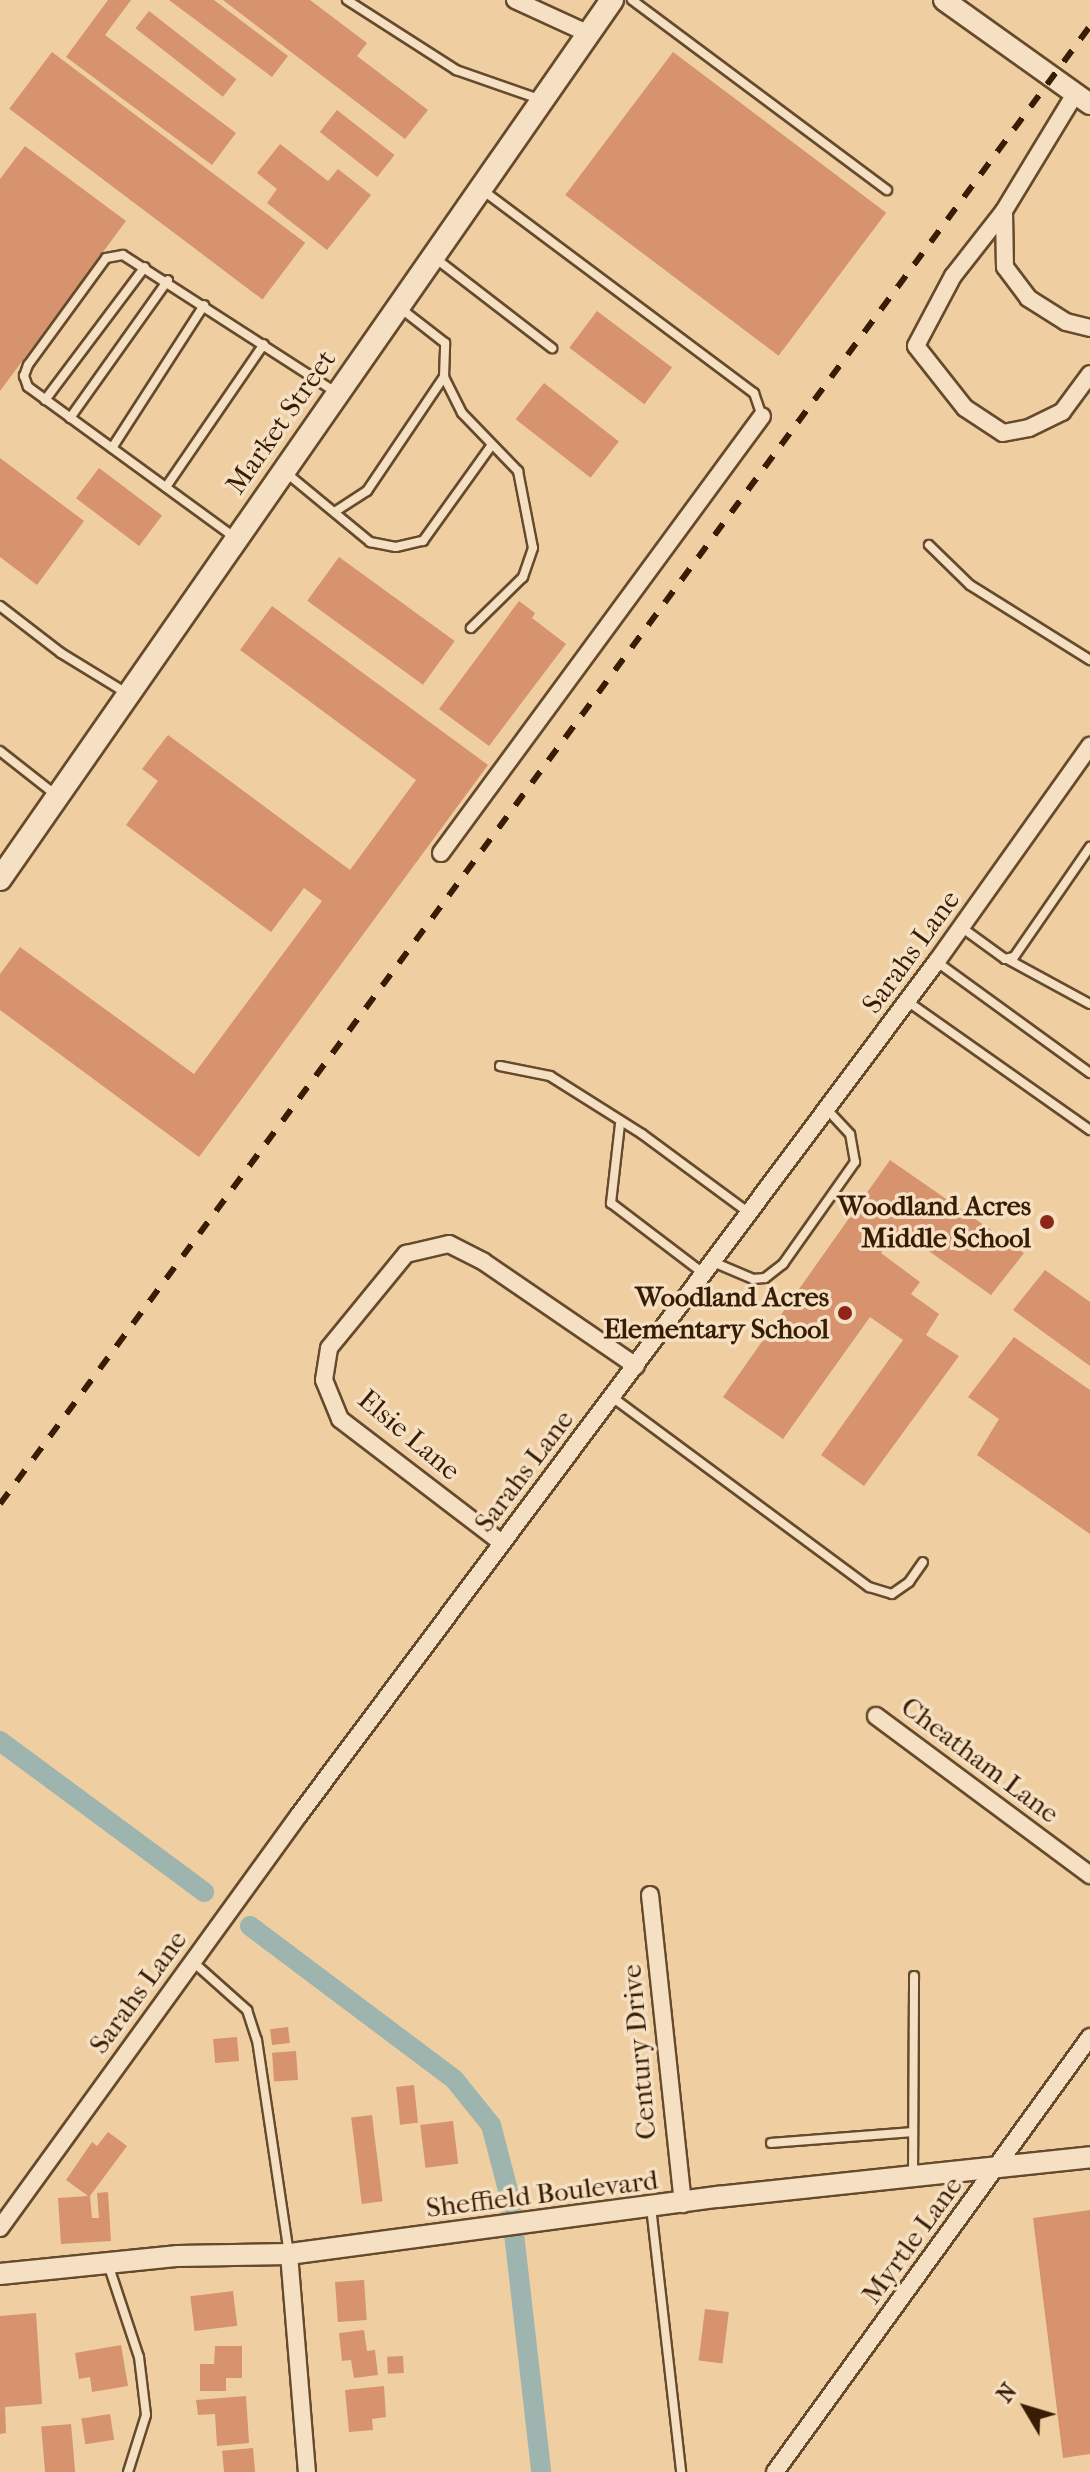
<!DOCTYPE html>
<html>
<head>
<meta charset="utf-8">
<style>
	body { margin:0 }
	#map { position:relative; width:1090px; height:2472px; overflow:hidden; background:#efcfa2; font-family:"IM FELL French Canon",serif }
	div>[style] { position:absolute }
	[style*='--x'] { left:calc(var(--x)*1px); top:calc(var(--y)*1px); width:calc(var(--w)*1px); rotate:calc(var(--a)*1deg) }
	.canal>* { height:20px; margin:-10px; padding:0 10px; transform-origin:10px; border-radius:10px; background:#9db4af }
	.building>* { inset:0; background:#d6936e; transform-origin:0 0 }
	.roads { filter:drop-shadow(2px 0 #664a2c) drop-shadow(-2px 0 #664a2c) drop-shadow(0 2px #664a2c) drop-shadow(0 -2px #664a2c) }
	.service>* { height:8px; margin:-4px; padding:0 4px; transform-origin:4px; border-radius:4px; background:#f5e0c3 }
	.minor>* { height:16px; margin:-8px; padding:0 8px; transform-origin:8px; border-radius:8px; background:#f5e0c3 }
	.tertiary>* { height:20px; margin:-10px; padding:0 10px; transform-origin:10px; border-radius:10px; background:#f5e0c3 }
	.secondary>* { height:22px; margin:-11px; padding:0 11px; transform-origin:11px; border-radius:11px; background:#f5e0c3 }
	.rail>* { height:6px; margin-top:-3px; transform-origin:0; background:repeating-linear-gradient(90deg,#381d04 0 14px,transparent 0 28px) }
	.dots>* { width:22px; height:22px; translate:-50% -50%; box-sizing:border-box; border:4px solid #f5e0c3; border-radius:50% }
	span { translate:-50% -50%; white-space:nowrap; text-align:center; line-height:1.15; -webkit-text-stroke:7px #f5e0c3; paint-order:stroke }
	.street-label { font-size:28px; color:#381d04 }
	.poi-label { font-size:28px; color:#381d04; font-weight:700 }
	.right { translate:-100% -50%; text-align:right }
	.north { position:absolute; left:986px; top:2368px; width:80px; height:80px; -webkit-text-stroke:6px #f5e0c3; paint-order:stroke; rotate:308deg; font-size:22px; font-weight:700; line-height:32px; text-align:center; color:#381d04 }
	.north::after { content:''; display:block; margin:auto; width:28px; height:36px; background:#381d04; clip-path:polygon(50% 0,100% 100%,50% 72%,0 100%) }
</style>
</head>
<body>
<div id="map">
	<div class="canal">
		<div style="--x:0;--y:1741;--w:254;--a:36.5"></div>
		<div style="--x:250;--y:1926;--w:255;--a:36.9"></div>
		<div style="--x:454;--y:2079;--w:59;--a:51.2"></div>
		<div style="--x:491;--y:2125;--w:75;--a:75.4"></div>
		<div style="--x:510;--y:2198;--w:276;--a:83.5"></div>
	</div>
	<div class="building">
		<div style="clip-path:polygon(108px 0,131px 0,105px 35px,236px 133px,212px 165px,66px 57px)"></div>
		<div style="clip-path:polygon(169px 0,214px 0,288px 56px,272px 77px)"></div>
		<div style="clip-path:polygon(223px 0,310px 0,367px 43px,357px 56px,428px 110px,405px 139px)"></div>
		<div style="left:149px;top:11px;width:111px;height:22px;rotate:38deg"></div>
		<div style="left:52px;top:52px;width:317px;height:71px;rotate:37deg"></div>
		<div style="left:673px;top:52px;width:267px;height:179px;rotate:37deg"></div>
		<div style="left:337px;top:110px;width:73px;height:28px;rotate:38deg"></div>
		<div style="clip-path:polygon(280px 144px,328px 181px,338px 169px,371px 195px,327px 250px,267px 203px,277px 189px,257px 173px)"></div>
		<div style="clip-path:polygon(25px 146px,126px 221px,0 391px,0 179px)"></div>
		<div style="left:597px;top:311px;width:94px;height:46px;rotate:37deg"></div>
		<div style="left:544px;top:383px;width:95px;height:46px;rotate:38deg"></div>
		<div style="clip-path:polygon(0 458px,84px 521px,37px 585px,0 557px)"></div>
		<div style="left:99px;top:468px;width:79px;height:38px;rotate:37deg"></div>
		<div style="left:339px;top:557px;width:143px;height:54px;rotate:36deg"></div>
		<div style="clip-path:polygon(519px 601px,535px 613px,532px 618px,566px 644px,489px 746px,439px 709px)"></div>
		<div style="clip-path:polygon(272px 606px,488px 765px,199px 1157px,0 1010px,0 974px,20px 947px,194px 1074px,322px 901px,304px 888px,271px 932px,126px 825px,158px 781px,142px 769px,168px 735px,350px 870px,416px 780px,240px 650px)"></div>
		<div style="clip-path:polygon(890px 1160px,1024px 1253px,991px 1295px,899px 1230px,881px 1253px,920px 1282px,911px 1294px,939px 1314px,926px 1335px,959px 1356px,864px 1486px,821px 1455px,903px 1340px,870px 1317px,783px 1439px,723px 1397px)"></div>
		<div style="clip-path:polygon(1045px 1270px,1090px 1302px,1090px 1366px,1013px 1310px)"></div>
		<div style="clip-path:polygon(1014px 1337px,1090px 1390px,1090px 1534px,977px 1455px,999px 1419px,968px 1397px)"></div>
		<div style="left:288px;top:2027px;width:16px;height:18px;rotate:83deg"></div>
		<div style="left:237px;top:2037px;width:24px;height:24px;rotate:85deg"></div>
		<div style="left:296px;top:2051px;width:29px;height:24px;rotate:86deg"></div>
		<div style="left:414px;top:2085px;width:38px;height:18px;rotate:84deg"></div>
		<div style="left:372px;top:2115px;width:87px;height:21px;rotate:83deg"></div>
		<div style="left:453px;top:2121px;width:43px;height:33px;rotate:83deg"></div>
		<div style="clip-path:polygon(108px 2132px,127px 2146px,90px 2196px,92px 2218px,99px 2218px,97px 2193px,108px 2192px,111px 2241px,61px 2244px,58px 2198px,88px 2196px,66px 2180px,92px 2142px,97px 2146px)"></div>
		<div style="clip-path:polygon(1090px 2210px,1090px 2454px,1063px 2458px,1033px 2218px)"></div>
		<div style="left:364px;top:2280px;width:40px;height:29px;rotate:86deg"></div>
		<div style="left:233px;top:2291px;width:35px;height:43px;rotate:83deg"></div>
		<div style="left:705px;top:2309px;width:24px;height:52px;rotate:7deg"></div>
		<div style="clip-path:polygon(36px 2313px,42px 2404px,5px 2407px,6px 2433px,0 2434px,0 2316px)"></div>
		<div style="clip-path:polygon(364px 2330px,367px 2351px,375px 2350px,378px 2375px,354px 2378px,351px 2360px,342px 2361px,339px 2333px)"></div>
		<div style="clip-path:polygon(121px 2345px,128px 2386px,92px 2392px,90px 2377px,79px 2379px,75px 2353px)"></div>
		<div style="clip-path:polygon(215px 2346px,242px 2346px,242px 2378px,226px 2378px,226px 2391px,200px 2391px,200px 2364px,214px 2364px)"></div>
		<div style="left:403px;top:2356px;width:17px;height:16px;rotate:87deg"></div>
		<div style="clip-path:polygon(384px 2386px,386px 2417px,372px 2419px,373px 2430px,349px 2432px,345px 2390px)"></div>
		<div style="clip-path:polygon(246px 2396px,249px 2443px,217px 2446px,215px 2414px,198px 2415px,196px 2400px)"></div>
		<div style="left:110px;top:2414px;width:26px;height:29px;rotate:81deg"></div>
		<div style="left:71px;top:2424px;width:48px;height:30px;rotate:85deg"></div>
		<div style="left:253px;top:2448px;width:24px;height:31px;rotate:85deg"></div>
	</div>
	<div class="roads">
		<div class="service">
			<div style="--x:347;--y:0;--w:130;--a:32.7"></div>
			<div style="--x:456;--y:70;--w:88;--a:19.3"></div>
			<div style="--x:632;--y:0;--w:318;--a:36.7"></div>
			<div style="--x:481;--y:189;--w:341;--a:36.8"></div>
			<div style="--x:754;--y:393;--w:24;--a:71"></div>
			<div style="--x:435;--y:258;--w:148;--a:37.6"></div>
			<div style="--x:444;--y:377;--w:40;--a:63.4"></div>
			<div style="--x:462;--y:413;--w:81;--a:46"></div>
			<div style="--x:518;--y:471;--w:78;--a:79"></div>
			<div style="--x:533;--y:548;--w:31;--a:109"></div>
			<div style="--x:523;--y:577;--w:73;--a:135.6"></div>
			<div style="--x:45;--y:400;--w:166;--a:-53.1"></div>
			<div style="--x:70;--y:418;--w:169;--a:-54.6"></div>
			<div style="--x:112;--y:448;--w:170;--a:-57.2"></div>
			<div style="--x:284;--y:471;--w:112;--a:39.5"></div>
			<div style="--x:370;--y:542;--w:26;--a:11"></div>
			<div style="--x:396;--y:547;--w:28;--a:-13"></div>
			<div style="--x:423;--y:541;--w:117;--a:-54.4"></div>
			<div style="--x:166;--y:487;--w:173;--a:-55.6"></div>
			<div style="--x:336;--y:511;--w:37;--a:-33"></div>
			<div style="--x:367;--y:491;--w:138;--a:-56"></div>
			<div style="--x:444;--y:377;--w:34;--a:-88"></div>
			<div style="--x:445;--y:343;--w:58;--a:-142"></div>
			<div style="--x:234;--y:537;--w:255;--a:-143.9"></div>
			<div style="--x:28;--y:387;--w:12;--a:-110"></div>
			<div style="--x:24;--y:376;--w:12;--a:-70"></div>
			<div style="--x:28;--y:365;--w:132;--a:-53.9"></div>
			<div style="--x:106;--y:258;--w:17;--a:-10"></div>
			<div style="--x:123;--y:255;--w:255;--a:32.8"></div>
			<div style="--x:929;--y:545;--w:57;--a:44.3"></div>
			<div style="--x:970;--y:585;--w:142;--a:32"></div>
			<div style="--x:0;--y:606;--w:77;--a:37.6"></div>
			<div style="--x:61;--y:653;--w:79;--a:31.5"></div>
			<div style="--x:0;--y:751;--w:71;--a:38.2"></div>
			<div style="--x:961;--y:927;--w:54;--a:36"></div>
			<div style="--x:1005;--y:959;--w:9;--a:-13"></div>
			<div style="--x:1014;--y:957;--w:134;--a:-55.4"></div>
			<div style="--x:1009;--y:960;--w:92;--a:28.5"></div>
			<div style="--x:937;--y:962;--w:189;--a:36"></div>
			<div style="--x:907;--y:1001;--w:224;--a:35.2"></div>
			<div style="--x:500;--y:1066;--w:51;--a:11.3"></div>
			<div style="--x:550;--y:1076;--w:109;--a:32.2"></div>
			<div style="--x:642;--y:1134;--w:133;--a:36.4"></div>
			<div style="--x:620;--y:1124;--w:80;--a:96.5"></div>
			<div style="--x:611;--y:1203;--w:116;--a:37.3"></div>
			<div style="--x:713;--y:1262;--w:43;--a:23"></div>
			<div style="--x:753;--y:1279;--w:12;--a:-5"></div>
			<div style="--x:765;--y:1278;--w:23;--a:-38"></div>
			<div style="--x:783;--y:1264;--w:125;--a:-54.8"></div>
			<div style="--x:855;--y:1162;--w:28;--a:-100"></div>
			<div style="--x:850;--y:1134;--w:34;--a:-133"></div>
			<div style="--x:612;--y:1397;--w:320;--a:36.5"></div>
			<div style="--x:869;--y:1587;--w:24;--a:17"></div>
			<div style="--x:892;--y:1594;--w:21;--a:-35"></div>
			<div style="--x:909;--y:1582;--w:24;--a:-55"></div>
			<div style="--x:192;--y:1961;--w:74;--a:41.7"></div>
			<div style="--x:247;--y:2010;--w:32;--a:72"></div>
			<div style="--x:257;--y:2040;--w:215;--a:81.5"></div>
			<div style="--x:771;--y:2143;--w:142;--a:-4.4"></div>
			<div style="--x:913;--y:2177;--w:201;--a:-89.7"></div>
			<div style="--x:651;--y:2207;--w:267;--a:83.5"></div>
			<div style="--x:108;--y:2264;--w:98;--a:71.6"></div>
			<div style="--x:139;--y:2357;--w:58;--a:83.1"></div>
			<div style="--x:146;--y:2415;--w:60;--a:107.5"></div>
		</div>
		<div class="minor">
			<div style="--x:515;--y:0;--w:81;--a:24.7"></div>
			<div style="--x:1075;--y:94;--w:137;--a:121.3"></div>
			<div style="--x:1004;--y:211;--w:56;--a:89"></div>
			<div style="--x:1005;--y:267;--w:39;--a:53"></div>
			<div style="--x:1028;--y:298;--w:45;--a:32.3"></div>
			<div style="--x:1066;--y:322;--w:25;--a:14"></div>
			<div style="--x:1004;--y:211;--w:83;--a:128.1"></div>
			<div style="--x:953;--y:276;--w:79;--a:117.9"></div>
			<div style="--x:916;--y:346;--w:79;--a:51.7"></div>
			<div style="--x:965;--y:408;--w:45;--a:33.3"></div>
			<div style="--x:1003;--y:433;--w:26;--a:-11"></div>
			<div style="--x:1029;--y:428;--w:37;--a:-26"></div>
			<div style="--x:1062;--y:412;--w:47;--a:-53.6"></div>
			<div style="--x:441;--y:853;--w:542;--a:-53.7"></div>
			<div style="--x:502;--y:1543;--w:204;--a:-142.6"></div>
			<div style="--x:340;--y:1419;--w:42;--a:-112.3"></div>
			<div style="--x:324;--y:1380;--w:32;--a:-81"></div>
			<div style="--x:329;--y:1348;--w:122;--a:-50.7"></div>
			<div style="--x:406;--y:1254;--w:44;--a:-13.1"></div>
			<div style="--x:449;--y:1244;--w:39;--a:27"></div>
			<div style="--x:484;--y:1262;--w:184;--a:34.4"></div>
			<div style="--x:876;--y:1716;--w:267;--a:36.6"></div>
			<div style="--x:650;--y:1895;--w:311;--a:83.9"></div>
			<div style="--x:0;--y:2228;--w:510;--a:-54.1"></div>
			<div style="--x:299;--y:1815;--w:1066;--a:-53.24"></div>
			<div style="--x:937;--y:961;--w:264;--a:-54.6"></div>
			<div style="--x:289;--y:2254;--w:219;--a:85.3"></div>
			<div style="--x:775;--y:2472;--w:537;--a:-54.09"></div>
		</div>
		<div class="tertiary">
			<div style="--x:944;--y:0;--w:179;--a:35.5"></div>
			<div style="--x:0;--y:2274;--w:179;--a:-5.8"></div>
			<div style="--x:178;--y:2256;--w:111;--a:-1"></div>
			<div style="--x:289;--y:2254;--w:433;--a:-7.6"></div>
			<div style="--x:718;--y:2197;--w:374;--a:-6.1"></div>
		</div>
		<div class="secondary">
			<div style="--x:0;--y:879;--w:1071;--a:-55.15"></div>
		</div>
	</div>
	<div class="rail">
		<div style="--x:0;--y:1504;--w:1836;--a:-53.59"></div>
	</div>
	<div class="dots">
		<div style="left:1047px;top:1222px;background:#8f2418"></div>
		<div style="left:845px;top:1313px;background:#8f2418"></div>
	</div>
	<div class="street-label">
		<span style="left:281px;top:422px;rotate:-55deg">Market Street</span>
		<span style="left:911px;top:952px;rotate:-54deg">Sarahs Lane</span>
		<span style="left:409px;top:1435px;rotate:40deg">Elsie Lane</span>
		<span style="left:524px;top:1471px;rotate:-53deg">Sarahs Lane</span>
		<span style="left:980px;top:1760px;rotate:37deg">Cheatham Lane</span>
		<span style="left:138px;top:1992px;rotate:-54deg">Sarahs Lane</span>
		<span style="left:639px;top:2052px;rotate:-95deg">Century Drive</span>
		<span style="left:542px;top:2194px;rotate:-7deg">Sheffield Boulevard</span>
		<span style="left:912px;top:2240px;rotate:-54deg">Myrtle Lane</span>
	</div>
	<div class="poi-label">
		<span class="right" style="left:1031px;top:1222px">Woodland Acres<br>Middle School</span>
		<span class="right" style="left:829px;top:1313px">Woodland Acres<br>Elementary School</span>
	</div>
	<div class="north">N</div>
</div>
</body>
</html>
